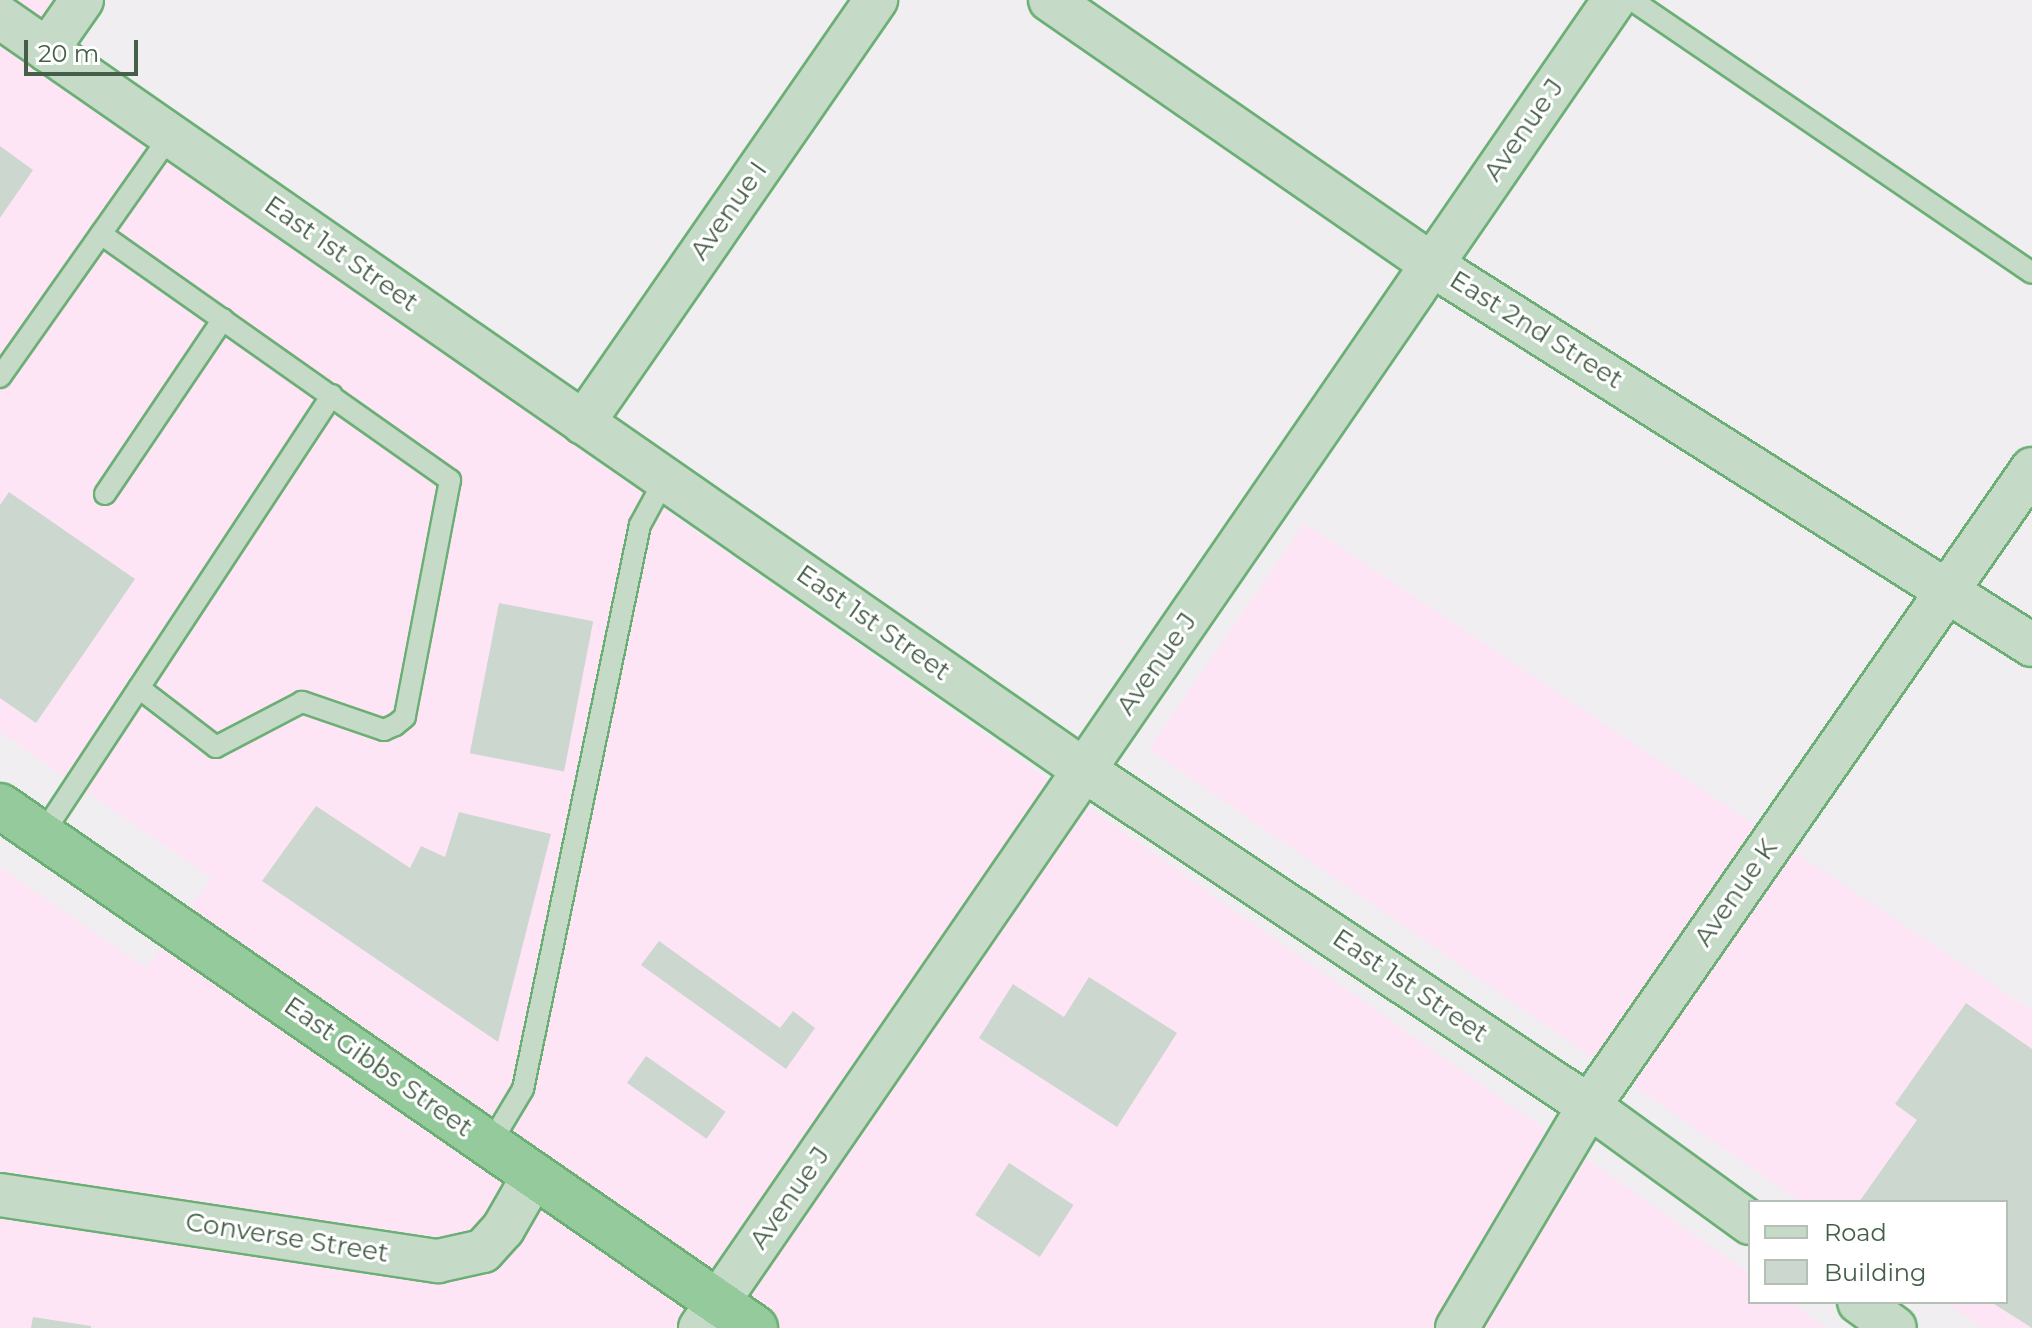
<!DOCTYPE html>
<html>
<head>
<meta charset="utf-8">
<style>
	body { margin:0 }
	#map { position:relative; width:2032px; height:1328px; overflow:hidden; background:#f0eef1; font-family:Montserrat,sans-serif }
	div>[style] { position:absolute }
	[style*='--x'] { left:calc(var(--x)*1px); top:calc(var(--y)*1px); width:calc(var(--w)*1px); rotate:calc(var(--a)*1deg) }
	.commercial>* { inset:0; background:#fee5f6 }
	.building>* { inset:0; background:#ccd7cf; transform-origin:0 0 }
	.roads { filter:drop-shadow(2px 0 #6baf75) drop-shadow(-2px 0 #6baf75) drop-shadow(0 2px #6baf75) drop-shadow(0 -2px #6baf75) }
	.service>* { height:20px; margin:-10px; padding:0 10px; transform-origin:10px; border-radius:10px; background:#c6dac8 }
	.minor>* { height:42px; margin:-21px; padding:0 21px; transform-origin:21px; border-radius:21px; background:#c6dac8 }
	.trunk>* { height:44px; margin:-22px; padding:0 22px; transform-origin:22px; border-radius:22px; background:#95ca9c }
	span { translate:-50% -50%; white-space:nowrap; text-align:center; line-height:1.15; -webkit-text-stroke:6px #fff; paint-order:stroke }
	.street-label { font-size:26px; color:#445e47 }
	.legend { position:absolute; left:1748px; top:1200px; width:260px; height:104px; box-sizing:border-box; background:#fff; border:2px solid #b4bfb5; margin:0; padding:10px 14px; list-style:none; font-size:24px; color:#445e47 }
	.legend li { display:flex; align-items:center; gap:16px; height:40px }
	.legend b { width:40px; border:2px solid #b4bfb5 }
	.scale { position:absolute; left:24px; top:40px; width:114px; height:36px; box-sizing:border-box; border:4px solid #445e47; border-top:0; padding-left:10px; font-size:24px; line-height:28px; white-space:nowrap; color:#445e47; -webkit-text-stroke:6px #fff; paint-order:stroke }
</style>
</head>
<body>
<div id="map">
	<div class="commercial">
		<div style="clip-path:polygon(0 0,52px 0,18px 53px,1750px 1274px,1750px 1302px,1789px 1302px,1826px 1328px,0 1328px,0 867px,146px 968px,212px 878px,0 732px)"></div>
		<div style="clip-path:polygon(1304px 523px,2032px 1011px,2032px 1328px,1982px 1328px,1944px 1302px,2006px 1302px,2006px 1202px,1801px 1202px,1149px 749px)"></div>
	</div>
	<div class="building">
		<div style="clip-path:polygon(0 146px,33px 170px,0 218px)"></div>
		<div style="clip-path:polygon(9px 492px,135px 579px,36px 723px,0 698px,0 505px)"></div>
		<div style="left:499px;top:603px;width:96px;height:153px;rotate:11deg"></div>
		<div style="clip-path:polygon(316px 806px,410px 868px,421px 846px,445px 857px,459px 812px,551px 834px,498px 1042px,262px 881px)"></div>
		<div style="clip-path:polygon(659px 941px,780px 1028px,793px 1011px,815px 1028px,786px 1069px,641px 965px)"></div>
		<div style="clip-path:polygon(1089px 977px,1177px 1033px,1117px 1127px,979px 1038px,1013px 984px,1064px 1017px)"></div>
		<div style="clip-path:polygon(1966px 1003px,2032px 1049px,2032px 1328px,1991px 1302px,2006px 1302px,2006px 1202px,1859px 1202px,1917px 1120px,1895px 1104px)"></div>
		<div style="left:646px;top:1056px;width:97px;height:33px;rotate:35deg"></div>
		<div style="left:1009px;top:1163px;width:77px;height:62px;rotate:33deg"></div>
		<div style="clip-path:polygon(33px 1317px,91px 1326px,91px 1328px,31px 1328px)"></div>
	</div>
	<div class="roads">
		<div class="service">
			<div style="--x:1632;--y:0;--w:484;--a:34.3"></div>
			<div style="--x:101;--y:234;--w:427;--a:35.2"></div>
			<div style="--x:450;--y:480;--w:241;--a:100.8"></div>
			<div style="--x:405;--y:717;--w:13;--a:141"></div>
			<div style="--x:395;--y:725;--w:12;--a:156"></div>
			<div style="--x:384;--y:730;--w:87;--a:-161.1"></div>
			<div style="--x:302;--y:702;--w:97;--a:152.4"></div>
			<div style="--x:216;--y:747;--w:97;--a:-142.5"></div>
			<div style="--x:0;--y:377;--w:296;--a:-54.8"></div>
			<div style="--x:105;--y:494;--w:211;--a:-56"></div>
			<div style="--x:42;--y:835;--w:527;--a:-56.61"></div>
			<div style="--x:490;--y:1144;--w:64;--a:-59"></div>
			<div style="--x:523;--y:1089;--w:576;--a:-78.28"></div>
			<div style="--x:640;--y:525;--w:52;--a:-61.5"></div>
		</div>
		<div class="minor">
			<div style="--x:1050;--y:0;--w:465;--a:34.7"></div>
			<div style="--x:1432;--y:265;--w:710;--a:32.35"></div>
			<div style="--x:0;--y:17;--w:1320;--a:34.79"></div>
			<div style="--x:1084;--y:770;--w:607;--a:33.64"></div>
			<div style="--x:1589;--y:1106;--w:199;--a:36"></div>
			<div style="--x:47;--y:50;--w:61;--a:-55"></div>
			<div style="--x:583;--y:423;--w:515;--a:-55.29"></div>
			<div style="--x:0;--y:1195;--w:443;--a:8.6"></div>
			<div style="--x:438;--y:1261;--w:46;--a:-12.5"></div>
			<div style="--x:483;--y:1251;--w:30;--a:-48"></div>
			<div style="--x:503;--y:1229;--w:62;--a:-60.1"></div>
			<div style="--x:1859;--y:1302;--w:44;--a:35.8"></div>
			<div style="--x:700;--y:1328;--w:1612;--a:-55.46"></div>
			<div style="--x:1457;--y:1328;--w:258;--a:-59.3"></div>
			<div style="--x:1589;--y:1106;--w:776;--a:-55.18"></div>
		</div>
		<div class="trunk">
			<div style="--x:0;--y:806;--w:918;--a:34.66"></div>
		</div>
	</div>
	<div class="street-label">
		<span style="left:1524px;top:130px;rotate:-55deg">Avenue J</span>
		<span style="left:729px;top:211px;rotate:-55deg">Avenue I</span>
		<span style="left:341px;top:254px;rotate:35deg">East 1st Street</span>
		<span style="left:1536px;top:330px;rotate:32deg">East 2nd Street</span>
		<span style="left:873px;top:623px;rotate:35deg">East 1st Street</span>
		<span style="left:1157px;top:664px;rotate:-55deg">Avenue J</span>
		<span style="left:1736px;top:893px;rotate:-55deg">Avenue K</span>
		<span style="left:1410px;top:986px;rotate:34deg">East 1st Street</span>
		<span style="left:378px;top:1067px;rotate:35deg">East Gibbs Street</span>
		<span style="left:790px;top:1198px;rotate:-55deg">Avenue J</span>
		<span style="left:287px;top:1238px;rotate:9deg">Converse Street</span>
	</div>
	<ul class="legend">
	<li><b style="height:10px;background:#c6dac8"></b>Road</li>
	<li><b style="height:22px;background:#ccd7cf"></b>Building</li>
	</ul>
	<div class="scale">20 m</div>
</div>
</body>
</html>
